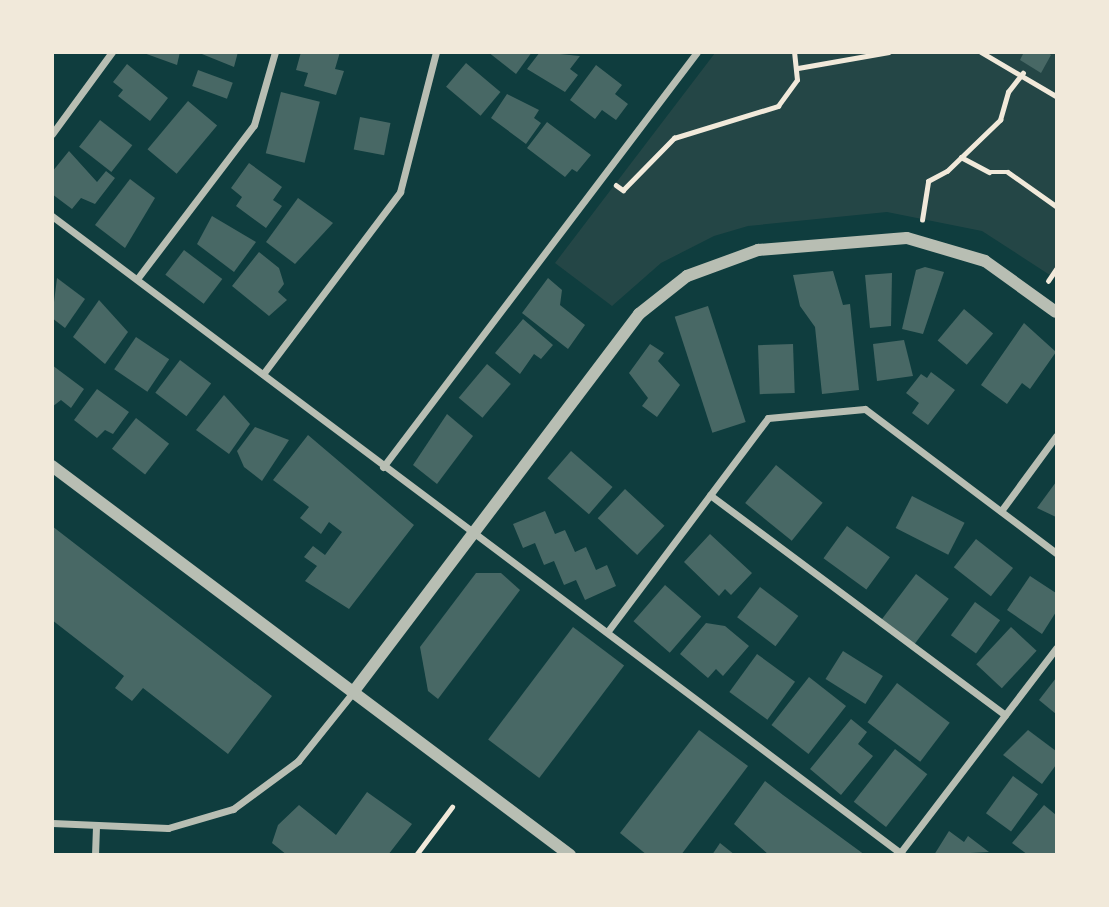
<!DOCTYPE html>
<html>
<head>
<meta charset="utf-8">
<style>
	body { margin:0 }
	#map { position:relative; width:1109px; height:907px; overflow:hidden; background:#0f3d3e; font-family:Merriweather,serif }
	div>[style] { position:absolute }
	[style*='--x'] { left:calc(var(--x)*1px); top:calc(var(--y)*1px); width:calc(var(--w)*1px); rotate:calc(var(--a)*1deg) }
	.green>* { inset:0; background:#244646 }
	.building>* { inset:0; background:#486865; transform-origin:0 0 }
	.path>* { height:4.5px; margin:-2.25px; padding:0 2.25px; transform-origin:2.25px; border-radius:2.25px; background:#f1e9da }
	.minor>* { height:7px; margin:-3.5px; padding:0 3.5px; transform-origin:3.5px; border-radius:3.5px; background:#b8beb3 }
	.tertiary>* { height:12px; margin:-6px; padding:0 6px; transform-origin:6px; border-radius:6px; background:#b8beb3 }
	span { translate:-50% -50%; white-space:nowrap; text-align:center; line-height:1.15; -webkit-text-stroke:7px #f1e9da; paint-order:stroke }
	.frame { position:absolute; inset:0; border:54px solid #f1e9da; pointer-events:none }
</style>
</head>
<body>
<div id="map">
	<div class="green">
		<div style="clip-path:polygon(715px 53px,1056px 53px,1056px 279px,982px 231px,887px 212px,748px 226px,714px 236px,661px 263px,612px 306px,555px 263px)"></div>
	</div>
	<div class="building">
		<div style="clip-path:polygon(141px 52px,180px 52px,177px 65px)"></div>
		<div style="clip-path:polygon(197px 52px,238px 52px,234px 67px)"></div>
		<div style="clip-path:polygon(301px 52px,340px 52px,335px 69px,344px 71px,336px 95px,304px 86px,308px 73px,296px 70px)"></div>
		<div style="clip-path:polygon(488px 52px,532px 52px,516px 74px)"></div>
		<div style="clip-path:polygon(540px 52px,580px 56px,570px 69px,578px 75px,565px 92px,527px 69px)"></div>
		<div style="clip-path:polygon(1024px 52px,1047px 52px,1051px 55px,1041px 73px,1020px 60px)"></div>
		<div style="left:466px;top:63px;width:45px;height:31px;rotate:40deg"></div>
		<div style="clip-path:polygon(127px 64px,168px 98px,150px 121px,118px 96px,123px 90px,113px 82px)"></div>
		<div style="clip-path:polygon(596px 65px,622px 85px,615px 94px,628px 104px,616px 120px,602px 110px,595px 119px,570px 100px)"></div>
		<div style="left:198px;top:70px;width:37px;height:17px;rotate:20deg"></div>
		<div style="left:281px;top:92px;width:40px;height:63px;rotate:14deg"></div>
		<div style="clip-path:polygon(507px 94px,539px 110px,534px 118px,541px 123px,526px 144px,491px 118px)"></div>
		<div style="left:188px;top:101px;width:38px;height:63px;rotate:40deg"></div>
		<div style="left:360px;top:117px;width:31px;height:33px;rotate:11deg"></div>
		<div style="left:100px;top:120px;width:41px;height:34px;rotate:38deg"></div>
		<div style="clip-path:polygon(547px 122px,591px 155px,577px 172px,572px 169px,565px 177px,527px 148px)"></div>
		<div style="clip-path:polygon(69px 151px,97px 182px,106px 171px,115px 178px,95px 204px,81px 198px,72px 209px,52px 194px,52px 172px)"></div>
		<div style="clip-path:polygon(249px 163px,282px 187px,273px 200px,282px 206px,266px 228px,236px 206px,242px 197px,231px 188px)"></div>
		<div style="clip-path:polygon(130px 179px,155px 198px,125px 248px,95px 225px)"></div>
		<div style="clip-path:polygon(298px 198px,333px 223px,295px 264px,266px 242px)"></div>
		<div style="clip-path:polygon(212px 216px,256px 242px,234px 272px,197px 244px)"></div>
		<div style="left:184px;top:250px;width:48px;height:31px;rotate:37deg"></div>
		<div style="clip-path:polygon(259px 252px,279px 268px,284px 284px,278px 292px,287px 300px,269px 316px,232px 286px)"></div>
		<div style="clip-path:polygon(925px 267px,944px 272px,923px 334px,902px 329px,916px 270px)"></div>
		<div style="clip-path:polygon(833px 271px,843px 305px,850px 304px,859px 390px,822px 394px,815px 327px,800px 306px,793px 275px)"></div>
		<div style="clip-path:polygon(892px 273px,891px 326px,870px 328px,865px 275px)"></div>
		<div style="clip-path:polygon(57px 278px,85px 299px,65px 328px,52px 318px)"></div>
		<div style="clip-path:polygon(548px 278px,562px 290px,560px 305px,585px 325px,568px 349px,522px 313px)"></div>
		<div style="clip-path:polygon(99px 300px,128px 332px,105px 364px,73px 337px)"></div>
		<div style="left:708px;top:306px;width:122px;height:35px;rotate:72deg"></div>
		<div style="left:964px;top:309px;width:38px;height:41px;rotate:40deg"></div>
		<div style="clip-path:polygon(523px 319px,553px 345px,541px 359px,534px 354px,520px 374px,495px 353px)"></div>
		<div style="clip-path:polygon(1024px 323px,1056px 352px,1030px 389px,1022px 383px,1007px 404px,981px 385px)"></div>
		<div style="left:136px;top:337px;width:40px;height:39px;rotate:34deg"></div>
		<div style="clip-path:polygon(904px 340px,913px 376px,877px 381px,873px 344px)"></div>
		<div style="clip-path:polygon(650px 344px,664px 353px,658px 361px,680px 385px,657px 417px,642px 406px,648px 398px,629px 373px)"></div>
		<div style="left:793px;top:344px;width:49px;height:35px;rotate:88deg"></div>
		<div style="left:180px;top:360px;width:39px;height:41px;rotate:37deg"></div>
		<div style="left:487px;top:364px;width:31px;height:44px;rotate:40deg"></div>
		<div style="clip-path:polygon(52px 365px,84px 389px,71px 408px,61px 400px,52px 407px)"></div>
		<div style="clip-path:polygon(931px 372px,955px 390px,928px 425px,912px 413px,919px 403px,906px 393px,921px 374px,927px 378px)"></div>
		<div style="clip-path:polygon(97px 389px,129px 412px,113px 434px,105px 430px,97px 438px,74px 420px)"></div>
		<div style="clip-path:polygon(224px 395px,250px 424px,229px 454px,196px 430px)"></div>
		<div style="clip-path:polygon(447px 414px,473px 436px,437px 484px,413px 465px)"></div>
		<div style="left:136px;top:418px;width:42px;height:39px;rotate:38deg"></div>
		<div style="clip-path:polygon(255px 427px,289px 440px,262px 481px,244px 467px,237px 451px)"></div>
		<div style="clip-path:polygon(308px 435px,414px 525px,349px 609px,305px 581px,317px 566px,304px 557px,313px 546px,325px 555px,342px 532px,329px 522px,321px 534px,300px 518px,309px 507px,273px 480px)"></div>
		<div style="left:571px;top:451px;width:55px;height:36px;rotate:41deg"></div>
		<div style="left:776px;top:465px;width:60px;height:49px;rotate:39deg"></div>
		<div style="clip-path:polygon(1056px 482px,1056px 517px,1037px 508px)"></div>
		<div style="left:625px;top:489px;width:54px;height:40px;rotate:43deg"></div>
		<div style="left:912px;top:496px;width:59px;height:36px;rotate:27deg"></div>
		<div style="clip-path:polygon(545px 511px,555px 534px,565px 530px,575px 552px,586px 547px,596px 570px,607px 565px,616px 586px,585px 600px,576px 580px,564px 585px,554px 561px,544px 565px,535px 543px,523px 548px,513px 524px)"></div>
		<div style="clip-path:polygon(52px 526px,272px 696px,228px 754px,143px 688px,132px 701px,115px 688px,124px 676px,52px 620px)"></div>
		<div style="left:847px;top:526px;width:53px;height:40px;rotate:36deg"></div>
		<div style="clip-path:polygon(710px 534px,752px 573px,731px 595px,725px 589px,719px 596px,684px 562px)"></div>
		<div style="left:976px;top:539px;width:47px;height:36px;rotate:38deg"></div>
		<div style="clip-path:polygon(476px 573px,501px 573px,520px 590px,438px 699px,428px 691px,420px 647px)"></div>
		<div style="left:916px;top:574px;width:41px;height:57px;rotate:37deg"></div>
		<div style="clip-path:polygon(1030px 576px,1056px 593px,1056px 612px,1042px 634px,1007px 610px)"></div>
		<div style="left:665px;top:585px;width:48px;height:48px;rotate:41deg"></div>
		<div style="left:760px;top:587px;width:48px;height:38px;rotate:37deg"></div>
		<div style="left:975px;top:602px;width:31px;height:41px;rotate:36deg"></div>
		<div style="clip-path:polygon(706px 623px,725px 626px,749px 646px,723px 676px,716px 669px,708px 678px,680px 654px)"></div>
		<div style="left:573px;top:627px;width:64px;height:141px;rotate:37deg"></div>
		<div style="left:1011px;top:627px;width:35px;height:51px;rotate:43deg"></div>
		<div style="left:843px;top:651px;width:47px;height:33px;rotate:32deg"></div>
		<div style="left:757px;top:654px;width:47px;height:47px;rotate:36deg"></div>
		<div style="left:809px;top:677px;width:47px;height:61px;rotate:38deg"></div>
		<div style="clip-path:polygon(1056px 678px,1056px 714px,1039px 700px)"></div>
		<div style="left:897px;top:683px;width:66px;height:49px;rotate:37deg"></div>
		<div style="clip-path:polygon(851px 719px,867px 732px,858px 744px,873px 756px,841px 795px,810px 769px)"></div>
		<div style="clip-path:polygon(699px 730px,748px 766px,681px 855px,647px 855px,620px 833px)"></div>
		<div style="clip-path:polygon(1028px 730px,1056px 751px,1056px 765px,1042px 784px,1003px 755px)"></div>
		<div style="left:895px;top:749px;width:41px;height:67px;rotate:38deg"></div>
		<div style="left:1013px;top:776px;width:31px;height:46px;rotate:36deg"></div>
		<div style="clip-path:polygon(765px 781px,783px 795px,865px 855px,769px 855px,734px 824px)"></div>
		<div style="clip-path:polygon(367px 792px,412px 824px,388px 855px,287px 855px,272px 843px,278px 825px,299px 805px,336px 835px)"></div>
		<div style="clip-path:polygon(1044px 805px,1056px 815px,1056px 855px,1028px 855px,1012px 843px)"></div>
		<div style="clip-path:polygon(949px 831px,964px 842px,968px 836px,989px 852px,934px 855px)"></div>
		<div style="clip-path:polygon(720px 843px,735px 855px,712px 855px)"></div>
	</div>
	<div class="path">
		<div style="--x:981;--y:52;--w:87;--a:30.4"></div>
		<div style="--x:798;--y:68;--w:92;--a:-10"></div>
		<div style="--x:961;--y:157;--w:32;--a:28"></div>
		<div style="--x:989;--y:172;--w:19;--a:0"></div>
		<div style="--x:1008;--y:172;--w:59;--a:35.3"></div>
		<div style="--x:616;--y:185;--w:9;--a:36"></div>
		<div style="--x:623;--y:190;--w:73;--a:-45.6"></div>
		<div style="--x:674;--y:138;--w:109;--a:-17.1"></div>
		<div style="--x:778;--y:106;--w:32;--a:-54"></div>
		<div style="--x:797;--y:80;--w:28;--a:-96"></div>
		<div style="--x:922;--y:220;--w:39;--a:-81"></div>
		<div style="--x:928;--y:181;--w:21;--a:-28"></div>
		<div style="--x:947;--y:171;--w:74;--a:-43.9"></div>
		<div style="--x:1000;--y:120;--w:29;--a:-74"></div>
		<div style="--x:1008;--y:92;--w:24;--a:-52"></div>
		<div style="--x:1048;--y:281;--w:14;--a:-56"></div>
		<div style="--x:416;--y:855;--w:60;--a:-53.1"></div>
	</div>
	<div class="minor">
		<div style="--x:52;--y:134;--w:102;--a:-53.8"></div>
		<div style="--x:52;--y:216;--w:1064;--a:36.9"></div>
		<div style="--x:137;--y:279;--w:193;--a:-52.8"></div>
		<div style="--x:254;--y:125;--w:76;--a:-74"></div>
		<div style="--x:263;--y:374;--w:228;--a:-53"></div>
		<div style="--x:400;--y:192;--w:145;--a:-75.6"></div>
		<div style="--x:383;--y:467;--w:520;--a:-52.89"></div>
		<div style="--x:710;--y:495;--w:368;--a:36.7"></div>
		<div style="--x:1001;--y:511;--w:93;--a:-53.7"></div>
		<div style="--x:608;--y:631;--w:266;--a:-53.1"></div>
		<div style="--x:768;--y:418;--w:97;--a:-5.3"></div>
		<div style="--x:865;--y:409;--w:239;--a:37"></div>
		<div style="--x:52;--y:823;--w:116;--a:2.5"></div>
		<div style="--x:168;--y:828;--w:68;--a:-16.3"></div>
		<div style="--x:233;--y:809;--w:81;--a:-36.4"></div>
		<div style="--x:298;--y:761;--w:90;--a:-51.3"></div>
		<div style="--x:900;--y:853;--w:258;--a:-52.7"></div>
		<div style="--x:95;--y:855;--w:30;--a:-88"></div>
	</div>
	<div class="tertiary">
		<div style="--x:52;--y:466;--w:648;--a:36.91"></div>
		<div style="--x:354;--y:691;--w:473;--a:-52.9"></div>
		<div style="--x:639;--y:314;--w:61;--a:-38.4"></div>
		<div style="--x:687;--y:276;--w:76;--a:-20.1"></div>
		<div style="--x:758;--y:250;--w:149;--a:-4.6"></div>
		<div style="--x:907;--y:238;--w:81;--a:16.4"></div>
		<div style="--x:985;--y:261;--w:87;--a:35.7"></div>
	</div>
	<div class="frame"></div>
</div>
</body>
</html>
